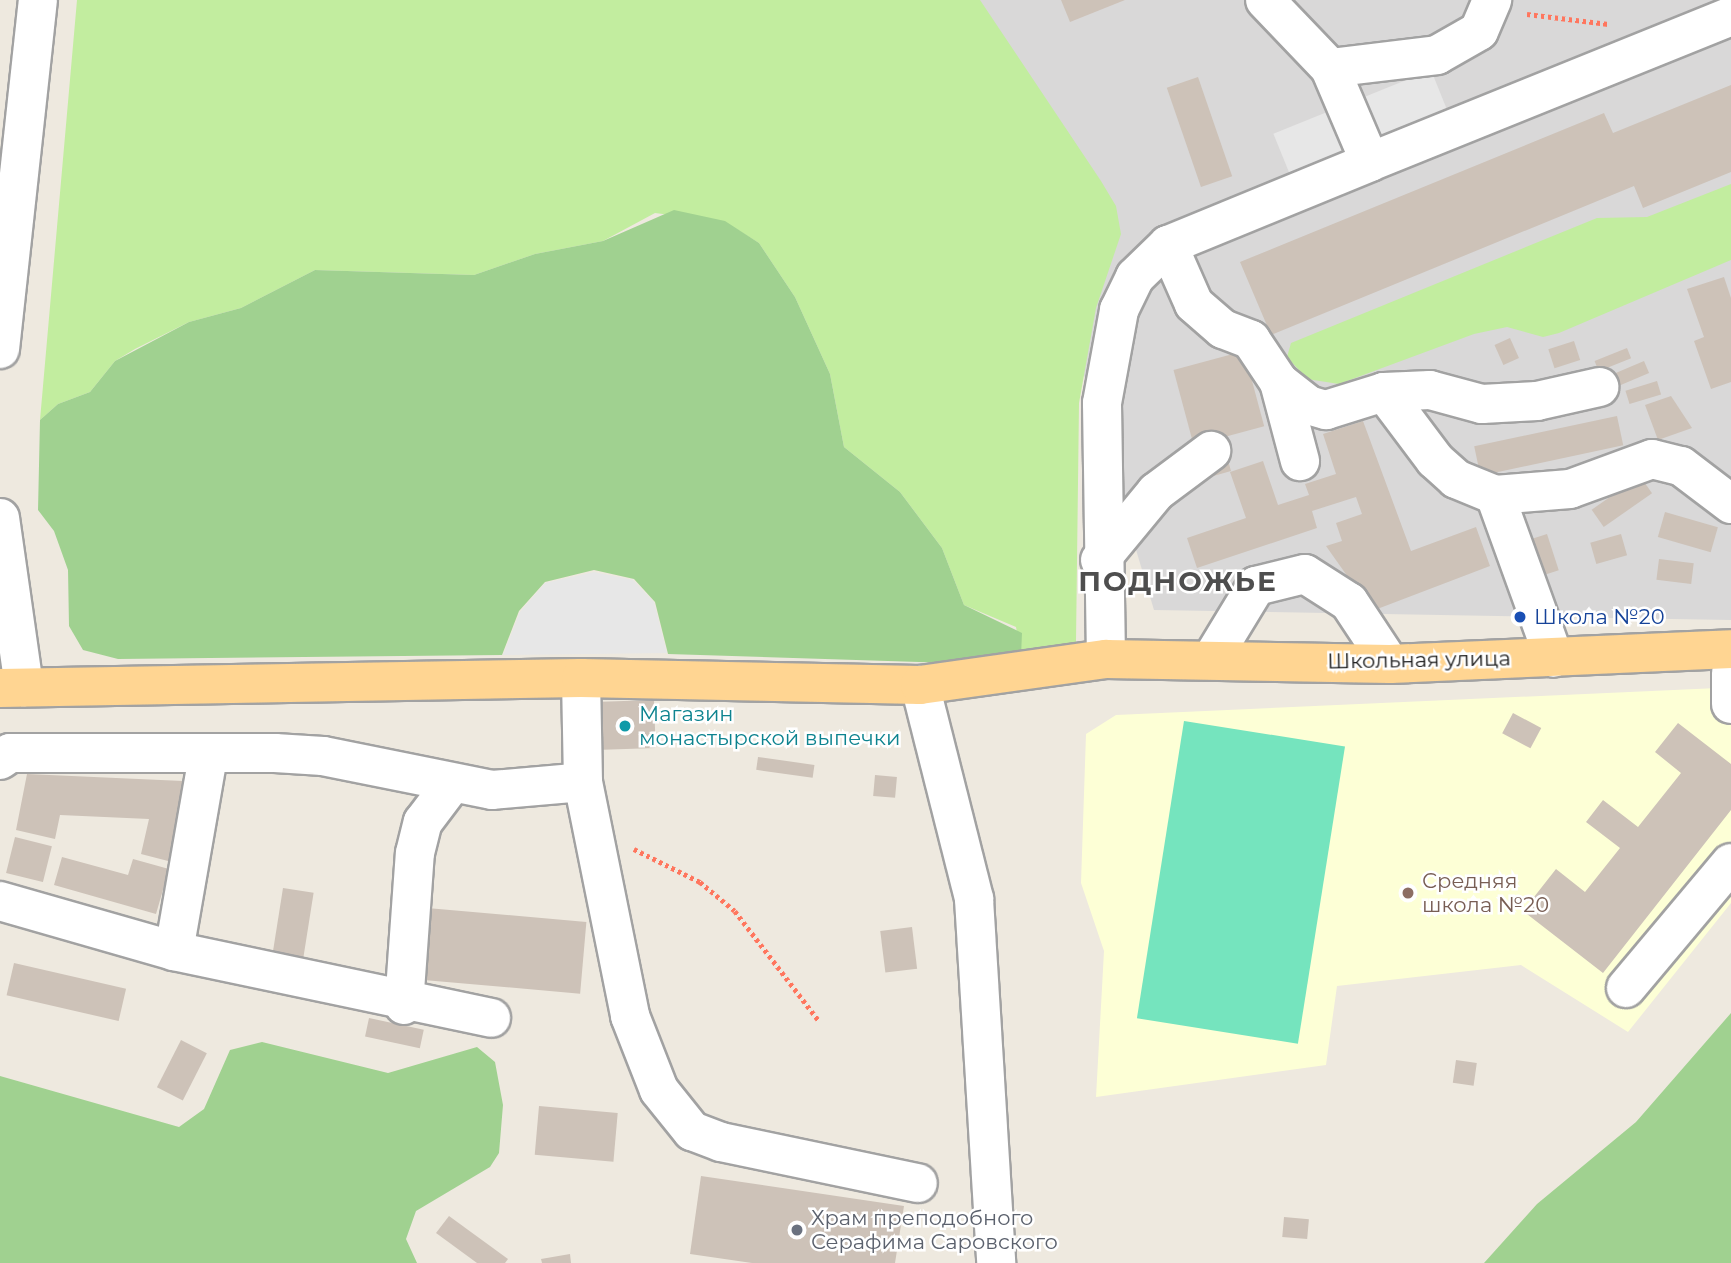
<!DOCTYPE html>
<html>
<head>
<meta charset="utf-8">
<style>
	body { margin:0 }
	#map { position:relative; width:1731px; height:1263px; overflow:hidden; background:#eee9df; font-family:Montserrat,sans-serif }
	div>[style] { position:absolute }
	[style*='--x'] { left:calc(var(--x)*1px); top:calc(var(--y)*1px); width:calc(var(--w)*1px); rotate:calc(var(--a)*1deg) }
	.residential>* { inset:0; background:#d9d8d8 }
	.education>* { inset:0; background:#fdffd6 }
	.grass>* { inset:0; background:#c2ed9f }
	.forest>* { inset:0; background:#a0d190 }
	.pitch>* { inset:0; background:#75e4be; transform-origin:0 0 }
	.parking>* { inset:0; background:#e7e7e7; transform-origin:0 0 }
	.building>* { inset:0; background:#cdc2b8; transform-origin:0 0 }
	.path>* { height:4.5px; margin-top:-2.25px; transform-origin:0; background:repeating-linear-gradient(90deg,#ff765e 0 3.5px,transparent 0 7px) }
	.roads { filter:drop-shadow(2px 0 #a2a2a2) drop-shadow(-2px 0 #a2a2a2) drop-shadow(0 2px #a2a2a2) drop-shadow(0 -2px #a2a2a2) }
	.minor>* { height:38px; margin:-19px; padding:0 19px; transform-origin:19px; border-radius:19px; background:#fff }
	.major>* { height:38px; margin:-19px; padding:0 19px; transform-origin:19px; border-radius:19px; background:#ffd592 }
	.dots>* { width:19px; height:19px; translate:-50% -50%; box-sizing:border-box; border:4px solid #fff; border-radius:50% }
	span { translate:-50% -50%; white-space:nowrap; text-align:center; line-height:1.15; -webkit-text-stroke:5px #fff; paint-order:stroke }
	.transit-label { font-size:21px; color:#164399 }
	.left { translate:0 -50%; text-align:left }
	.street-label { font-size:21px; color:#1b1b1b }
	.culture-label { font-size:21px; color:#0d838f }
	.education-label { font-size:21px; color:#785e54 }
	.worship-label { font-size:21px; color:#5b616d }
	.district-label { font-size:28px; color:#4e4e4e; font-weight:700; letter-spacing:2px }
</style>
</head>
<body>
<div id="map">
	<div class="residential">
		<div style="clip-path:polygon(972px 0,1731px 0,1731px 620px,1154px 610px)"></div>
	</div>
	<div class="education">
		<div style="clip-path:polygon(1718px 688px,1731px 697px,1731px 903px,1628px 1032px,1521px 965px,1337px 986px,1326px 1065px,1096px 1097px,1104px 951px,1081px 883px,1086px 734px,1116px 715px)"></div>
	</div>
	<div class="grass">
		<div style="clip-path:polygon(77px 0,980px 0,1101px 181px,1116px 206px,1121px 234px,1096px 308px,1079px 403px,1076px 642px,1069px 651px,1021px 656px,1016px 627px,964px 605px,942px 548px,900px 492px,844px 447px,830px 374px,795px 297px,759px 243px,725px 222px,655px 213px,603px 241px,535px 254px,474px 275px,315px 270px,241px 308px,189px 322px,135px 349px,115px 361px,90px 392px,58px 404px,40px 420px)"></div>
		<div style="clip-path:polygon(1731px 184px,1731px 260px,1559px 333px,1543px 337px,1507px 327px,1474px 334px,1339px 384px,1307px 379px,1287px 357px,1291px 343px,1597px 218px,1647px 217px)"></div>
	</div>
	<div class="forest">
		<div style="clip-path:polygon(674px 210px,725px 221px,759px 243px,795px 297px,830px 374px,844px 447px,900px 492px,942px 548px,964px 605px,1022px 633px,1021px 656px,982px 664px,668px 654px,655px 602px,634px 579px,594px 570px,545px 582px,519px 611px,502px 655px,118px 659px,83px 650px,69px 626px,68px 570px,54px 531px,38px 510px,40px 420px,58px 404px,90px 392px,115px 361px,189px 322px,241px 308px,315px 270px,474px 275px,535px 254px,603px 241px)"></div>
		<div style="clip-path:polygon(1731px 1013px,1731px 1263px,1484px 1263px,1537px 1204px,1636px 1122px)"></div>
		<div style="clip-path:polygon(262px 1042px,388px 1073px,477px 1047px,495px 1062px,503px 1105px,499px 1153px,490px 1167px,416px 1211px,406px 1239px,417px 1263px,0 1263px,0 1076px,179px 1127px,204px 1109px,230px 1050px)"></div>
	</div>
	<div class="pitch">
		<div style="left:1184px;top:721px;width:163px;height:301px;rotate:9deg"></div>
	</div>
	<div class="parking">
		<div style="left:1431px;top:70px;width:42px;height:170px;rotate:68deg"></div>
		<div style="clip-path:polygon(594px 572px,633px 580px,654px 602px,667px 653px,503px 655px,520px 612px,545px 583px)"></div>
	</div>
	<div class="building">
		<div style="clip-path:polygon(1061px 0,1125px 0,1070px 22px)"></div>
		<div style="left:1198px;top:77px;width:105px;height:33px;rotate:71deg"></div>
		<div style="clip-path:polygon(1731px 85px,1731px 172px,1643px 208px,1634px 186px,1271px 335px,1240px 262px,1604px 113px,1613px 133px)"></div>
		<div style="clip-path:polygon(1724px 277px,1731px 298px,1731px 382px,1711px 389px,1694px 341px,1704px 337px,1687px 289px)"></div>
		<div style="left:1510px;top:338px;width:22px;height:17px;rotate:66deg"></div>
		<div style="left:1574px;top:341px;width:20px;height:27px;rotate:72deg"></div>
		<div style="left:1627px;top:348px;width:11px;height:35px;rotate:68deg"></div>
		<div style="left:1244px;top:351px;width:78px;height:73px;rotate:75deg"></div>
		<div style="left:1644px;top:361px;width:13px;height:32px;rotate:67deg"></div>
		<div style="left:1657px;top:381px;width:14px;height:33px;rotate:73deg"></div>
		<div style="clip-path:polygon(1671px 396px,1692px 428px,1658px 440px,1645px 405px)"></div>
		<div style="left:1617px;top:416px;width:30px;height:146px;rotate:78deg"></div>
		<div style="clip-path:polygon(1363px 421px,1411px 551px,1476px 527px,1490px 566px,1372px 611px,1326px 546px,1342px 541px,1336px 523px,1362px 514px,1356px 497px,1312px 511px,1317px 528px,1197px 568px,1187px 538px,1246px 518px,1230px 472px,1263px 461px,1278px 505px,1309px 495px,1305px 484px,1336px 474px,1323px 434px)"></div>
		<div style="clip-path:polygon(1227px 457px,1231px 471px,1203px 479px)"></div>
		<div style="left:1640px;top:476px;width:21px;height:59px;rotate:55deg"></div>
		<div style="left:1665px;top:512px;width:55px;height:26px;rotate:16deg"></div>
		<div style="left:1547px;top:534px;width:38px;height:22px;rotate:72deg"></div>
		<div style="left:1621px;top:534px;width:22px;height:32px;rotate:74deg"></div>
		<div style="left:1659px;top:559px;width:35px;height:21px;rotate:7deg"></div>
		<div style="left:654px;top:700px;width:48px;height:60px;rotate:88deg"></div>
		<div style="left:1513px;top:713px;width:32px;height:23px;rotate:28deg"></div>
		<div style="clip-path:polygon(1678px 723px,1731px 764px,1731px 810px,1603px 973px,1523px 911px,1556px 869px,1585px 892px,1620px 848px,1586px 822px,1603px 800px,1638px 827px,1681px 773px,1655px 752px)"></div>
		<div style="left:758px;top:757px;width:57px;height:13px;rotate:8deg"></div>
		<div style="clip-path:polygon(27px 774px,183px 781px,172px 862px,141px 854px,149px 819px,60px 815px,55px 839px,16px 830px)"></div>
		<div style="left:875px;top:775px;width:22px;height:21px;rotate:5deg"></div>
		<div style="left:15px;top:837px;width:38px;height:37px;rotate:14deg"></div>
		<div style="clip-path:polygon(62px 857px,128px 875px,133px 859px,169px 869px,156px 914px,54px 885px)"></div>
		<div style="left:283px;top:888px;width:31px;height:65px;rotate:9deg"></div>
		<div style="left:427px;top:908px;width:160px;height:72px;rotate:5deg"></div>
		<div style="left:912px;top:927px;width:42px;height:32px;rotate:83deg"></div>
		<div style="left:14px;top:963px;width:115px;height:33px;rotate:13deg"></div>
		<div style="left:369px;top:1018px;width:56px;height:19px;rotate:12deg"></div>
		<div style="left:181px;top:1040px;width:29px;height:53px;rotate:27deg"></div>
		<div style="left:1456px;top:1060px;width:21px;height:23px;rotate:8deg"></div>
		<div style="left:539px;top:1106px;width:79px;height:49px;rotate:5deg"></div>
		<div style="clip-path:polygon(701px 1176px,904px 1206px,895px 1263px,752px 1263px,690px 1254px)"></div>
		<div style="clip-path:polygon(449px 1216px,508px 1259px,505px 1263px,477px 1263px,436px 1233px)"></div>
		<div style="left:1284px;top:1217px;width:25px;height:20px;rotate:5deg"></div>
		<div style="clip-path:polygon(570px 1254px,571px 1263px,542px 1263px,541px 1259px)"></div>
	</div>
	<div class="path">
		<div style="--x:1527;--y:14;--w:82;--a:7"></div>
		<div style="--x:634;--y:849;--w:74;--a:26.6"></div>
		<div style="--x:700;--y:882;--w:45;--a:39.6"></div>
		<div style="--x:735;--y:911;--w:138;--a:52.6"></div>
	</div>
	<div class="roads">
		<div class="minor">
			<div style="--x:1330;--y:68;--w:108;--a:-6.9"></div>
			<div style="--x:1437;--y:55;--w:48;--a:-29.7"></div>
			<div style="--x:1479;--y:31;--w:34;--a:-67"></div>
			<div style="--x:1370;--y:162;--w:389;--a:-22"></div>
			<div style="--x:1168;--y:245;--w:64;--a:66.2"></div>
			<div style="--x:1194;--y:304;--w:38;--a:41"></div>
			<div style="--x:1223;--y:329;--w:30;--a:21"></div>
			<div style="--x:1251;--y:340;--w:50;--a:56.3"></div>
			<div style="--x:1279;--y:382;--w:37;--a:38"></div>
			<div style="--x:1308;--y:405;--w:19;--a:16"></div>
			<div style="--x:1326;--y:410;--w:61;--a:-17.2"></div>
			<div style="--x:1384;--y:392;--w:85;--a:53.1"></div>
			<div style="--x:1435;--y:460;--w:28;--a:42"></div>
			<div style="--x:1456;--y:479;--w:42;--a:22.3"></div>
			<div style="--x:1495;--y:495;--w:173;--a:70.1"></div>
			<div style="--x:0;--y:349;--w:351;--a:-83.8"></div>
			<div style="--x:1279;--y:382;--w:82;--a:75.1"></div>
			<div style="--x:1384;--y:392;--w:46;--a:-2.5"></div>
			<div style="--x:1430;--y:390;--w:54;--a:15.1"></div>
			<div style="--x:1482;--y:404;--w:55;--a:-3.1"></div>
			<div style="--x:1537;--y:401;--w:64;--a:-12.7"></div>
			<div style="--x:1495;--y:495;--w:75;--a:-4.6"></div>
			<div style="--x:1570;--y:489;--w:87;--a:-20.1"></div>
			<div style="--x:1652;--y:459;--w:30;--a:14"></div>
			<div style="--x:1681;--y:466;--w:63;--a:37.2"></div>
			<div style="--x:0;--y:518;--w:171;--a:81.9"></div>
			<div style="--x:1100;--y:560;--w:88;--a:-50.5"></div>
			<div style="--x:1156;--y:492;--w:69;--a:-36.7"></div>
			<div style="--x:1106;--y:659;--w:256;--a:-90.9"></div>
			<div style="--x:1102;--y:403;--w:95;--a:-79.6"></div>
			<div style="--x:1119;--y:310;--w:37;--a:-64"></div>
			<div style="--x:1135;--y:277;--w:46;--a:-44.1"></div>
			<div style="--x:1168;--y:245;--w:218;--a:-22.3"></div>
			<div style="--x:1370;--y:162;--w:102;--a:-113.1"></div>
			<div style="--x:1330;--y:68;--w:94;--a:-133.7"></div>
			<div style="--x:1211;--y:660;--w:87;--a:-58.7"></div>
			<div style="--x:1256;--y:586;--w:50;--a:-13.8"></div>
			<div style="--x:1305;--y:574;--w:52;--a:32.5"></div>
			<div style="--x:1349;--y:602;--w:74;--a:56.5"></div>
			<div style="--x:1731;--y:673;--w:31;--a:90"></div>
			<div style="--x:581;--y:678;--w:104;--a:88.9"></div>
			<div style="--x:583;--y:782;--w:239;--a:78.6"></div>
			<div style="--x:630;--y:1016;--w:79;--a:68.6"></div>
			<div style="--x:659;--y:1090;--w:53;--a:51.2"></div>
			<div style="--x:692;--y:1131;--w:31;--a:21"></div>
			<div style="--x:721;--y:1142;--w:201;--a:11.8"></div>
			<div style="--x:920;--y:685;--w:221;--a:75.8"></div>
			<div style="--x:974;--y:899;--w:365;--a:86.5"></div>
			<div style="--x:0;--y:760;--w:12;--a:-35"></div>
			<div style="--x:10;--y:753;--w:265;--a:0"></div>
			<div style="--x:275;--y:753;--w:48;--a:3.6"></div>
			<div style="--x:323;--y:756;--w:172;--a:11.4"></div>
			<div style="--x:492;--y:790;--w:91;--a:-5"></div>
			<div style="--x:0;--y:901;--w:181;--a:16"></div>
			<div style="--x:174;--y:951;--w:324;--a:11.9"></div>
			<div style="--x:174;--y:951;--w:198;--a:-80.1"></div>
			<div style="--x:1626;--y:988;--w:163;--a:-50"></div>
			<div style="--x:404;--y:1005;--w:152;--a:-85.9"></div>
			<div style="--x:415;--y:853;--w:32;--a:-76"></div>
			<div style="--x:423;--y:822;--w:46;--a:-52.9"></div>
		</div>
		<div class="major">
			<div style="--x:0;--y:688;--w:581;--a:-0.99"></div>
			<div style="--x:581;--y:678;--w:339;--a:1.2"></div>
			<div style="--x:920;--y:685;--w:188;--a:-8"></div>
			<div style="--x:1106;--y:659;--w:284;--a:1"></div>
			<div style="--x:1390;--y:664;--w:341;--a:-2.5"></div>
		</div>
	</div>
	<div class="dots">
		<div style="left:1520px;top:617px;background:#1a4fb4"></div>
		<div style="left:625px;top:726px;background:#0f9aa8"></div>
		<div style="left:1408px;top:893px;background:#8d6e63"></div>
		<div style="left:797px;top:1230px;background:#6b7280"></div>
	</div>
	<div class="transit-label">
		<span class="left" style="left:1534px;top:617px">Школа №20</span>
	</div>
	<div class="street-label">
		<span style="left:1419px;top:660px;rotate:-1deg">Школьная улица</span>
	</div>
	<div class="culture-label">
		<span class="left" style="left:639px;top:726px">Магазин<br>монастырской выпечки</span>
	</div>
	<div class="education-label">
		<span class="left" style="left:1422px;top:893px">Средняя<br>школа №20</span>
	</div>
	<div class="worship-label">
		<span class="left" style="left:811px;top:1230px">Храм преподобного<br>Серафима Саровского</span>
	</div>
	<div class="district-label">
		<span style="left:1178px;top:581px">ПОДНОЖЬЕ</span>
	</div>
</div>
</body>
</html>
